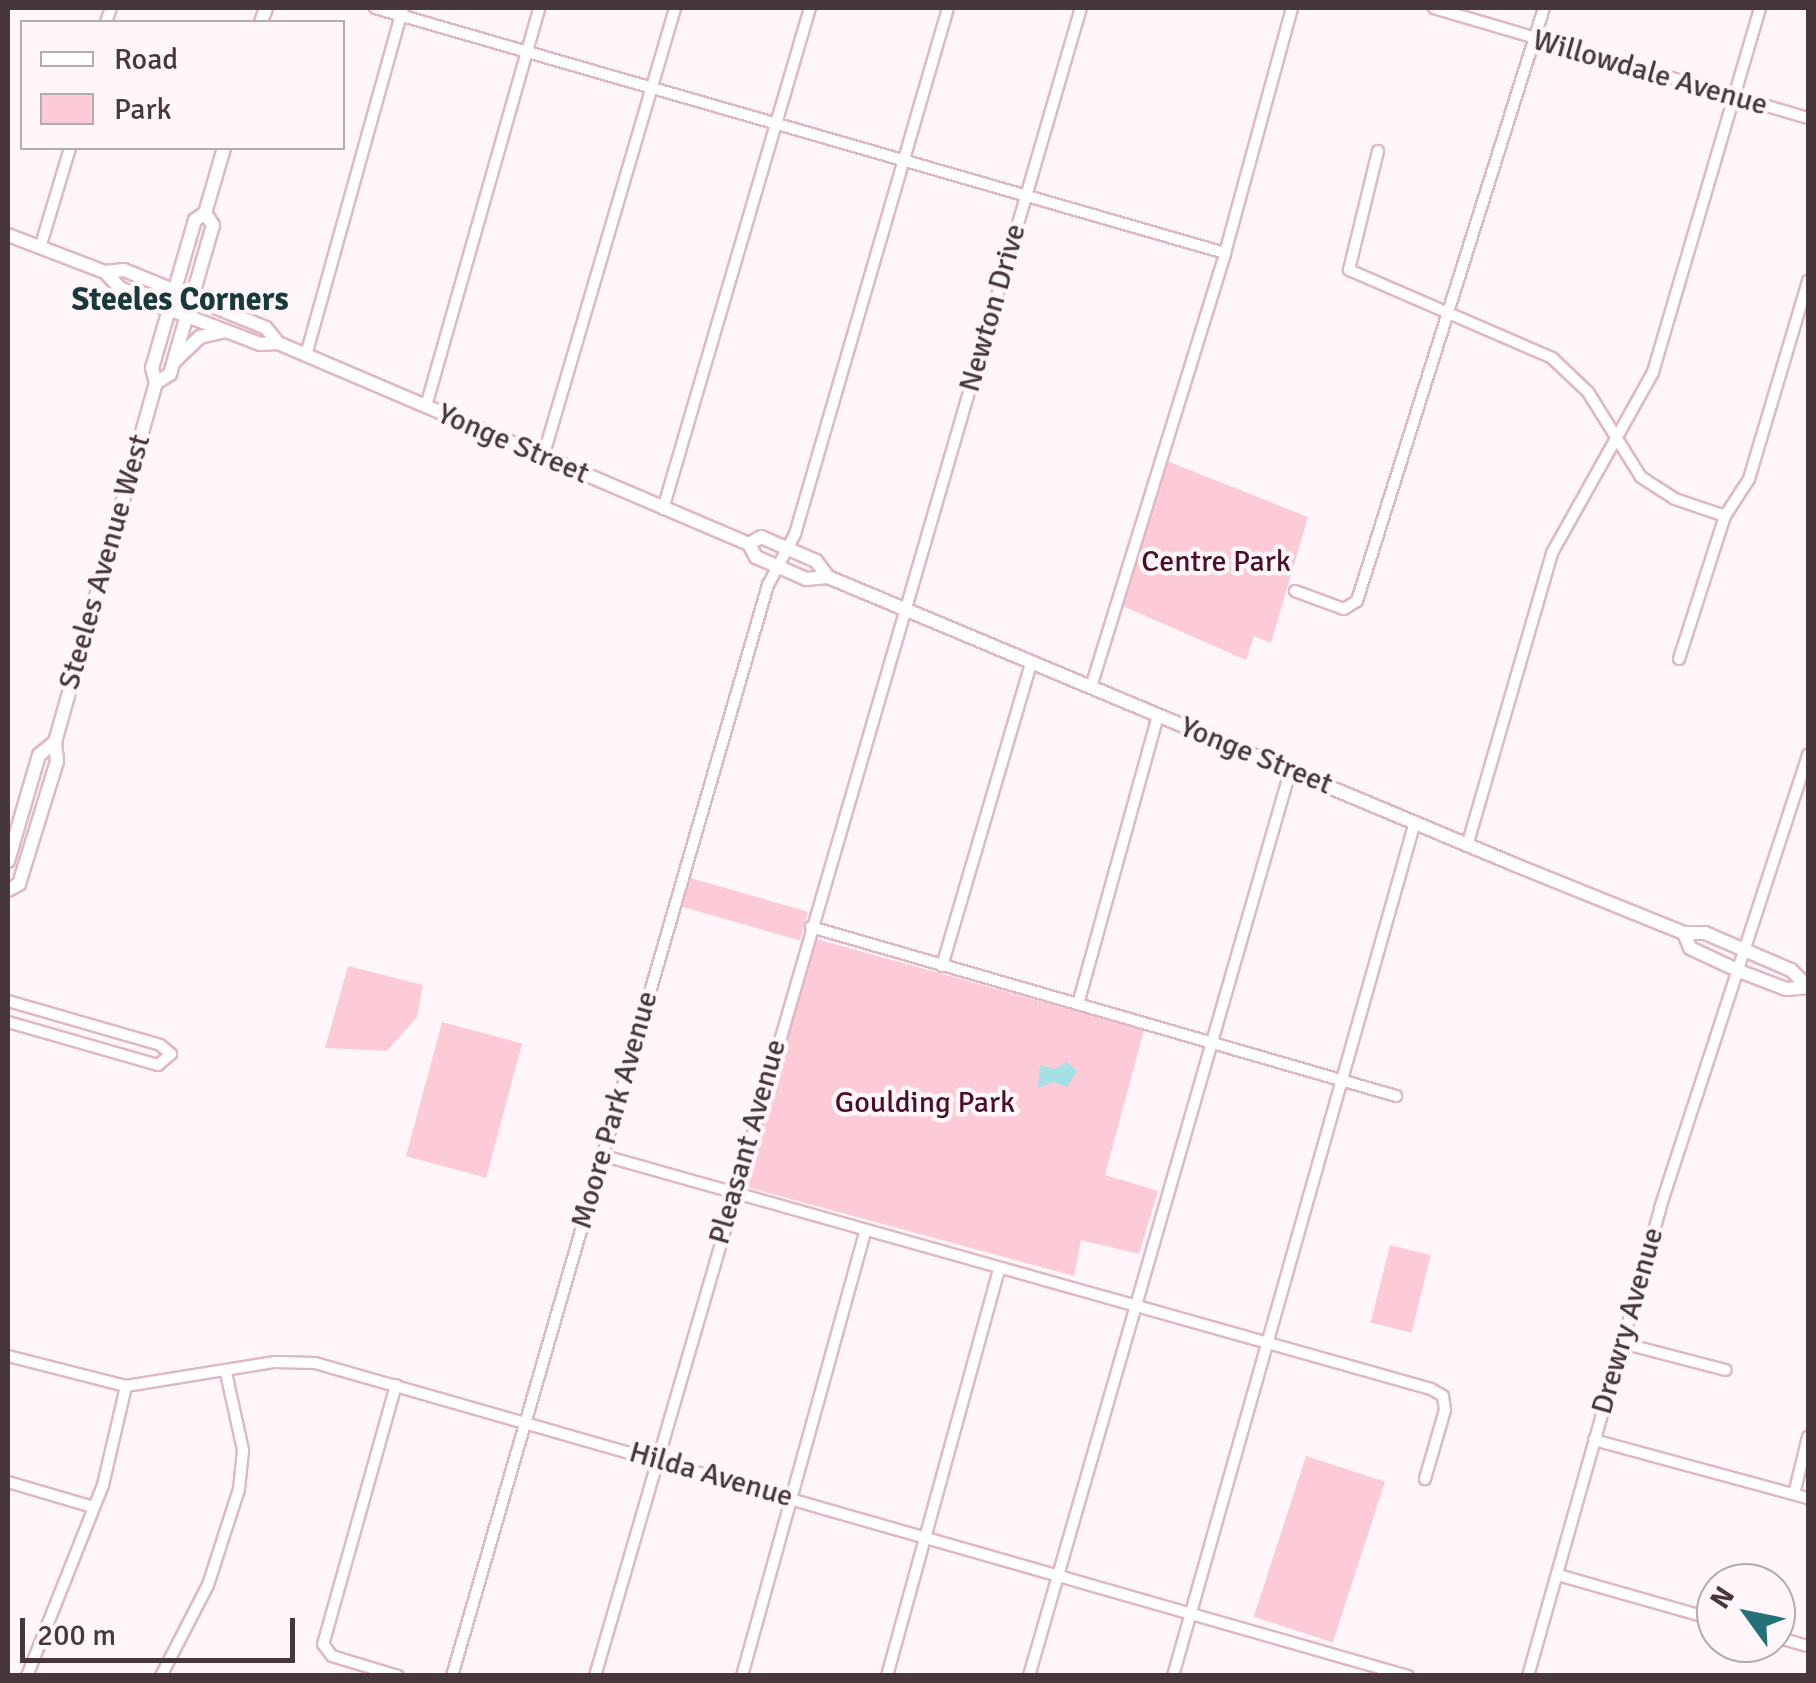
<!DOCTYPE html>
<html>
<head>
<meta charset="utf-8">
<style>
	body { margin:0 }
	#map { position:relative; width:1816px; height:1683px; overflow:hidden; background:#fef6f8; font-family:Signika,sans-serif }
	div>[style] { position:absolute }
	[style*='--x'] { left:calc(var(--x)*1px); top:calc(var(--y)*1px); width:calc(var(--w)*1px); rotate:calc(var(--a)*1deg) }
	.green>* { inset:0; background:#fccbd7; transform-origin:0 0 }
	.water>* { inset:0; background:#a4e1e7 }
	.roads { filter:drop-shadow(2px 0 #e0b8c3) drop-shadow(-2px 0 #e0b8c3) drop-shadow(0 2px #e0b8c3) drop-shadow(0 -2px #e0b8c3) }
	.minor>* { height:10px; margin:-5px; padding:0 5px; transform-origin:5px; border-radius:5px; background:#fff }
	.major>* { height:12px; margin:-6px; padding:0 6px; transform-origin:6px; border-radius:6px; background:#fff }
	span { translate:-50% -50%; white-space:nowrap; text-align:center; line-height:1.15; -webkit-text-stroke:9px #fef6f8; paint-order:stroke }
	.street-label { font-size:30px; color:#47373b }
	.park-label { font-size:30px; color:#4b0e26 }
	.neighbourhood-label { font-size:32px; color:#183a3d; font-weight:700 }
	.frame { position:absolute; inset:0; border:10px solid #47373b; pointer-events:none }
	.legend { position:absolute; left:20px; top:20px; width:325px; height:130px; box-sizing:border-box; background:#fef6f8; border:2px solid #b5aaac; margin:0; padding:12px 18px; list-style:none; font-size:30px; color:#47373b }
	.legend li { display:flex; align-items:center; gap:20px; height:50px }
	.legend b { width:50px; border:2px solid #b5aaac }
	.north { position:absolute; left:1696px; top:1563px; width:100px; height:100px; box-sizing:border-box; background:#fef6f8; border:2px solid #b5aaac; border-radius:50%; rotate:303deg; font-size:28px; font-weight:700; line-height:40px; text-align:center; color:#47373b }
	.north::after { content:''; display:block; margin:auto; width:35px; height:45px; background:#267177; clip-path:polygon(50% 0,100% 100%,50% 72%,0 100%) }
	.scale { position:absolute; left:20px; top:1618px; width:275px; height:45px; box-sizing:border-box; border:5px solid #47373b; border-top:0; padding-left:12px; font-size:30px; line-height:35px; white-space:nowrap; color:#47373b; -webkit-text-stroke:8px #fef6f8; paint-order:stroke }
</style>
</head>
<body>
<div id="map">
	<div class="green">
		<div style="clip-path:polygon(1167px 461px,1308px 517px,1271px 643px,1254px 636px,1246px 660px,1123px 606px)"></div>
		<div style="left:687px;top:877px;width:126px;height:30px;rotate:16deg"></div>
		<div style="clip-path:polygon(816px 939px,1144px 1030px,1105px 1175px,1158px 1191px,1139px 1254px,1081px 1240px,1074px 1276px,746px 1187px)"></div>
		<div style="clip-path:polygon(348px 966px,423px 985px,417px 1017px,387px 1051px,325px 1048px)"></div>
		<div style="left:442px;top:1022px;width:83px;height:139px;rotate:15deg"></div>
		<div style="left:1390px;top:1245px;width:42px;height:80px;rotate:14deg"></div>
		<div style="left:1306px;top:1456px;width:83px;height:169px;rotate:18deg"></div>
	</div>
	<div class="water">
		<div style="clip-path:polygon(1067px 1062px,1077px 1071px,1067px 1087px,1053px 1082px,1038px 1088px,1040px 1065px,1055px 1069px)"></div>
	</div>
	<div class="roads">
		<div class="minor">
			<div style="--x:375;--y:8;--w:885;--a:16.08"></div>
			<div style="--x:1434;--y:8;--w:390;--a:16.4"></div>
			<div style="--x:106;--y:22;--w:15;--a:-70"></div>
			<div style="--x:1378;--y:151;--w:122;--a:103.7"></div>
			<div style="--x:1349;--y:270;--w:221;--a:23.4"></div>
			<div style="--x:1552;--y:358;--w:50;--a:43.4"></div>
			<div style="--x:1588;--y:392;--w:100;--a:58.1"></div>
			<div style="--x:1641;--y:477;--w:40;--a:32.9"></div>
			<div style="--x:1675;--y:499;--w:53;--a:18.8"></div>
			<div style="--x:40;--y:248;--w:104;--a:-73.3"></div>
			<div style="--x:306;--y:355;--w:360;--a:-74.4"></div>
			<div style="--x:426;--y:406;--w:414;--a:-74.1"></div>
			<div style="--x:543;--y:457;--w:468;--a:-73.6"></div>
			<div style="--x:663;--y:509;--w:522;--a:-73.65"></div>
			<div style="--x:1295;--y:591;--w:52;--a:20.2"></div>
			<div style="--x:1344;--y:609;--w:15;--a:-32"></div>
			<div style="--x:1357;--y:601;--w:622;--a:-72.5"></div>
			<div style="--x:1679;--y:659;--w:150;--a:-72.2"></div>
			<div style="--x:1725;--y:516;--w:44;--a:-57"></div>
			<div style="--x:1749;--y:479;--w:207;--a:-73.4"></div>
			<div style="--x:1091;--y:687;--w:454;--a:-72.8"></div>
			<div style="--x:1225;--y:253;--w:254;--a:-74.7"></div>
			<div style="--x:1467;--y:846;--w:305;--a:-73.8"></div>
			<div style="--x:1552;--y:553;--w:207;--a:-60.8"></div>
			<div style="--x:1653;--y:372;--w:379;--a:-73.6"></div>
			<div style="--x:811;--y:927;--w:609;--a:16.11"></div>
			<div style="--x:942;--y:966;--w:315;--a:-73.6"></div>
			<div style="--x:8;--y:1001;--w:158;--a:16.1"></div>
			<div style="--x:160;--y:1045;--w:14;--a:39"></div>
			<div style="--x:171;--y:1054;--w:17;--a:140"></div>
			<div style="--x:158;--y:1065;--w:156;--a:-164"></div>
			<div style="--x:1078;--y:1004;--w:300;--a:-74.5"></div>
			<div style="--x:601;--y:1155;--w:862;--a:15.74"></div>
			<div style="--x:1431;--y:1389;--w:14;--a:30"></div>
			<div style="--x:1443;--y:1396;--w:14;--a:82"></div>
			<div style="--x:1445;--y:1410;--w:72;--a:106.2"></div>
			<div style="--x:1622;--y:1343;--w:107;--a:14.6"></div>
			<div style="--x:8;--y:1356;--w:122;--a:14.3"></div>
			<div style="--x:126;--y:1386;--w:151;--a:-9.2"></div>
			<div style="--x:275;--y:1362;--w:40;--a:1.4"></div>
			<div style="--x:315;--y:1363;--w:1137;--a:15.98"></div>
			<div style="--x:396;--y:1385;--w:269;--a:105.7"></div>
			<div style="--x:323;--y:1644;--w:15;--a:53"></div>
			<div style="--x:332;--y:1656;--w:69;--a:16.9"></div>
			<div style="--x:1594;--y:1440;--w:222;--a:15.2"></div>
			<div style="--x:8;--y:1482;--w:89;--a:16.4"></div>
			<div style="--x:1794;--y:1494;--w:59;--a:-76.2"></div>
			<div style="--x:1558;--y:1575;--w:164;--a:15.9"></div>
			<div style="--x:1776;--y:1637;--w:33;--a:16"></div>
			<div style="--x:27;--y:1676;--w:206;--a:-68.3"></div>
			<div style="--x:103;--y:1485;--w:102;--a:-76.9"></div>
			<div style="--x:161;--y:1676;--w:102;--a:-62.7"></div>
			<div style="--x:208;--y:1585;--w:101;--a:-72.1"></div>
			<div style="--x:239;--y:1489;--w:39;--a:-84"></div>
			<div style="--x:243;--y:1450;--w:79;--a:-102.4"></div>
			<div style="--x:452;--y:1676;--w:1136;--a:-73.85"></div>
			<div style="--x:768;--y:585;--w:58;--a:-62.1"></div>
			<div style="--x:795;--y:534;--w:548;--a:-73.78"></div>
			<div style="--x:595;--y:1676;--w:1737;--a:-73.76"></div>
			<div style="--x:742;--y:1676;--w:461;--a:-74.5"></div>
			<div style="--x:887;--y:1676;--w:421;--a:-74.6"></div>
			<div style="--x:1029;--y:1676;--w:945;--a:-73.9"></div>
			<div style="--x:1173;--y:1676;--w:888;--a:-74.18"></div>
			<div style="--x:1528;--y:1676;--w:486;--a:-74.2"></div>
			<div style="--x:1660;--y:1208;--w:477;--a:-71.9"></div>
		</div>
		<div class="major">
			<div style="--x:261;--y:22;--w:15;--a:-70"></div>
			<div style="--x:8;--y:235;--w:104;--a:20.9"></div>
			<div style="--x:105;--y:272;--w:22;--a:47"></div>
			<div style="--x:120;--y:288;--w:42;--a:24.1"></div>
			<div style="--x:158;--y:305;--w:109;--a:20.9"></div>
			<div style="--x:260;--y:344;--w:18;--a:-3"></div>
			<div style="--x:278;--y:343;--w:512;--a:23.11"></div>
			<div style="--x:749;--y:544;--w:15;--a:62"></div>
			<div style="--x:756;--y:557;--w:55;--a:23.7"></div>
			<div style="--x:806;--y:579;--w:22;--a:-5"></div>
			<div style="--x:828;--y:577;--w:743;--a:22.73"></div>
			<div style="--x:1513;--y:864;--w:184;--a:22"></div>
			<div style="--x:1684;--y:933;--w:21;--a:0"></div>
			<div style="--x:1705;--y:933;--w:94;--a:23.3"></div>
			<div style="--x:1791;--y:970;--w:24;--a:45"></div>
			<div style="--x:105;--y:272;--w:19;--a:-6"></div>
			<div style="--x:124;--y:270;--w:153;--a:22.2"></div>
			<div style="--x:266;--y:328;--w:19;--a:51"></div>
			<div style="--x:175;--y:361;--w:35;--a:-44"></div>
			<div style="--x:200;--y:337;--w:26;--a:-13"></div>
			<div style="--x:156;--y:383;--w:17;--a:-33"></div>
			<div style="--x:170;--y:374;--w:155;--a:-73.9"></div>
			<div style="--x:213;--y:225;--w:14;--a:-124"></div>
			<div style="--x:749;--y:544;--w:14;--a:-30"></div>
			<div style="--x:761;--y:537;--w:60;--a:23.6"></div>
			<div style="--x:816;--y:561;--w:20;--a:53"></div>
			<div style="--x:8;--y:861;--w:110;--a:-73.7"></div>
			<div style="--x:39;--y:755;--w:21;--a:-39"></div>
			<div style="--x:8;--y:890;--w:13;--a:-29"></div>
			<div style="--x:19;--y:884;--w:129;--a:-72.8"></div>
			<div style="--x:57;--y:761;--w:19;--a:-96"></div>
			<div style="--x:55;--y:742;--w:373;--a:-74.3"></div>
			<div style="--x:156;--y:383;--w:16;--a:-105"></div>
			<div style="--x:152;--y:368;--w:154;--a:-73.8"></div>
			<div style="--x:195;--y:220;--w:12;--a:-35"></div>
			<div style="--x:205;--y:213;--w:68;--a:-73.7"></div>
			<div style="--x:1684;--y:933;--w:16;--a:68"></div>
			<div style="--x:1690;--y:948;--w:54;--a:25.1"></div>
			<div style="--x:1739;--y:971;--w:50;--a:21"></div>
			<div style="--x:1786;--y:989;--w:21;--a:-5"></div>
		</div>
	</div>
	<div class="street-label">
		<span style="left:1650px;top:73px;rotate:16deg">Willowdale Avenue</span>
		<span style="left:993px;top:308px;rotate:-74deg">Newton Drive</span>
		<span style="left:513px;top:444px;rotate:23deg">Yonge Street</span>
		<span style="left:105px;top:562px;rotate:-74deg">Steeles Avenue West</span>
		<span style="left:1256px;top:756px;rotate:22deg">Yonge Street</span>
		<span style="left:615px;top:1110px;rotate:-74deg">Moore Park Avenue</span>
		<span style="left:748px;top:1142px;rotate:-74deg">Pleasant Avenue</span>
		<span style="left:1628px;top:1321px;rotate:-74deg">Drewry Avenue</span>
		<span style="left:711px;top:1475px;rotate:16deg">Hilda Avenue</span>
	</div>
	<div class="park-label">
		<span style="left:1216px;top:562px">Centre Park</span>
		<span style="left:925px;top:1103px">Goulding Park</span>
	</div>
	<div class="neighbourhood-label">
		<span style="left:180px;top:300px">Steeles Corners</span>
	</div>
	<div class="frame"></div>
	<ul class="legend">
	<li><b style="height:12px;background:#fff"></b>Road</li>
	<li><b style="height:28px;background:#fccbd7"></b>Park</li>
	</ul>
	<div class="north">N</div>
	<div class="scale">200 m</div>
</div>
</body>
</html>
